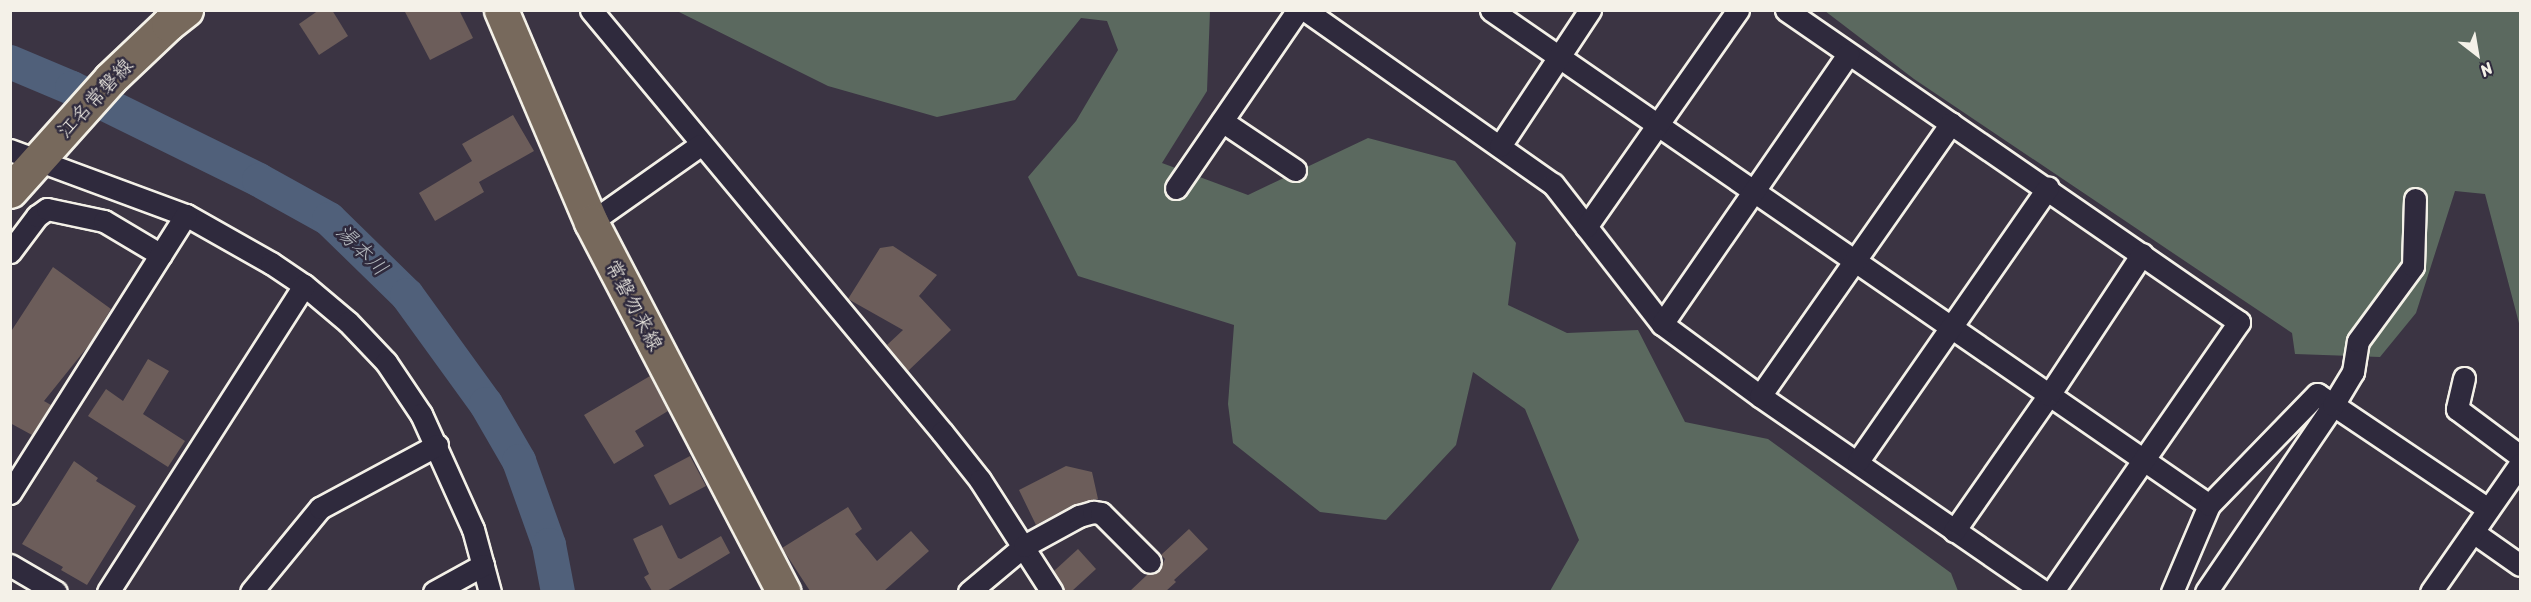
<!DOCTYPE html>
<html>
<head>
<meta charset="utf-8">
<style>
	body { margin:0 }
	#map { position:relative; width:2531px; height:602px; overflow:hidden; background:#3b3443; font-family:Sriracha,"Klee One",sans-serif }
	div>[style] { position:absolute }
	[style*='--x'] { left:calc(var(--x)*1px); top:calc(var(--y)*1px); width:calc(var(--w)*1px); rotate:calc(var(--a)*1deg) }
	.green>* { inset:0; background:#5b695f }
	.river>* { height:34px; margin:-17px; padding:0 17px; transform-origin:17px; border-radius:17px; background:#50607a }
	.building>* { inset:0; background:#6c5d5a; transform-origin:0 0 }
	.roads { filter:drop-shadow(2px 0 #f4f1e8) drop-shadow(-2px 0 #f4f1e8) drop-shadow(0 2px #f4f1e8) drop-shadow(0 -2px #f4f1e8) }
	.street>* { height:21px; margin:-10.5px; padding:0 10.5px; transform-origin:10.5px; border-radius:10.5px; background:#2f2a3d }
	.primary>* { height:33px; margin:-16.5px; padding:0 16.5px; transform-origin:16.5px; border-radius:16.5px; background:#77695c }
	span { translate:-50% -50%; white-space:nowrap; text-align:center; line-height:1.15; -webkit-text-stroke:5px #2f2a3d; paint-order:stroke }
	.street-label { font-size:20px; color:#f4f1e8 }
	.water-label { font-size:21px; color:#b2b7bc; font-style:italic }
	.frame { position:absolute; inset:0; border:12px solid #f4f1e8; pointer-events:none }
	.north { position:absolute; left:2447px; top:24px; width:60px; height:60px; -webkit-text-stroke:4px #2f2a3d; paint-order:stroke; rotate:149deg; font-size:16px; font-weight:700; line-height:24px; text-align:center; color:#f4f1e8 }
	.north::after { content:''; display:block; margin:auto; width:21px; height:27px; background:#f4f1e8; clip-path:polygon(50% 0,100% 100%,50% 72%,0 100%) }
</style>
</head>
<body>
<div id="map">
	<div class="green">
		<div style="clip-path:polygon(677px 11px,1210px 11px,1207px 91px,1162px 163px,1248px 195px,1368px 138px,1455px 161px,1516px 243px,1508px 305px,1567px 333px,1638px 330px,1685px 422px,1768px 439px,1951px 573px,1958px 591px,1550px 591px,1579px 540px,1525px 409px,1473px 372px,1456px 445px,1386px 520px,1320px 512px,1233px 443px,1228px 404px,1234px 325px,1078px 276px,1028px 177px,1076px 121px,1118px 50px,1107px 21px,1081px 18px,1015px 100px,937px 117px,828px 86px)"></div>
		<div style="clip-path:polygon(1825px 11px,2520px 11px,2520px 327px,2485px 194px,2455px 191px,2416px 313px,2380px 357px,2295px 354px,2292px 333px,1914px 79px)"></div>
	</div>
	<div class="river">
		<div style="--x:10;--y:62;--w:67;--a:22.8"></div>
		<div style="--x:72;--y:88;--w:208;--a:26.2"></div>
		<div style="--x:259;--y:180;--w:80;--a:29.1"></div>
		<div style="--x:329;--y:219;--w:109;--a:44.3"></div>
		<div style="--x:407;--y:295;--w:135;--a:54.1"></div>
		<div style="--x:486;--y:404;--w:66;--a:59.9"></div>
		<div style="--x:519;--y:461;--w:89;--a:70.3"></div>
		<div style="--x:549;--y:545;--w:48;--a:79.2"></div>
	</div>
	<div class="building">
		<div style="clip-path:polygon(319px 10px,332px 10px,348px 36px,319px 55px,299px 24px)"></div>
		<div style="clip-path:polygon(404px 10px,459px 10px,473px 38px,430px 60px)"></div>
		<div style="clip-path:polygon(513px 115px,534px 151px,479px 182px,484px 192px,435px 221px,419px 193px,472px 161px,462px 144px)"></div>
		<div style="clip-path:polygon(893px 246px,937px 275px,919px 296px,951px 330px,908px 371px,887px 345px,903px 330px,848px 299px,880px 248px)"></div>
		<div style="clip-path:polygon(53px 267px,111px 309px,89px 345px,44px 401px,51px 405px,32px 435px,10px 423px,10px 333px)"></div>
		<div style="clip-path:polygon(148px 359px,169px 371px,143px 414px,185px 441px,168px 467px,88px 416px,106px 389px,123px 401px)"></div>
		<div style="clip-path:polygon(650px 376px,668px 411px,635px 431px,644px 446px,614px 464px,584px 415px)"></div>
		<div style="left:690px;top:456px;width:34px;height:41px;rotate:62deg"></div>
		<div style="clip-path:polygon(74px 461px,98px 478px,96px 481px,136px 506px,87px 585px,61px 570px,63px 567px,22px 544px)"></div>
		<div style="clip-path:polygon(1066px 466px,1092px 472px,1098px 499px,1073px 505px,1036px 525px,1019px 490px)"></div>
		<div style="clip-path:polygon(848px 507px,862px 529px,855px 534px,877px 561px,911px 531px,929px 551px,884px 591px,810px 591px,782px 548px)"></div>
		<div style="clip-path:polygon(662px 525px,678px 558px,681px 559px,721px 536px,730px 553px,667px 591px,652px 591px,644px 577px,649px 574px,633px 539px)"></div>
		<div style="clip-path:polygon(1189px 529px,1208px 549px,1174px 580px,1176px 582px,1166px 591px,1130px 591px,1148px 574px,1159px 571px,1165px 559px,1161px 555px)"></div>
		<div style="clip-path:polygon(1078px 549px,1096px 569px,1072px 591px,1065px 591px,1054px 571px)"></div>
	</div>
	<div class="roads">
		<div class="street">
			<div style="--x:591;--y:10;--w:549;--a:50.25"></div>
			<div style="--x:942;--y:432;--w:61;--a:51.6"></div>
			<div style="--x:980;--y:480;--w:133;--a:57.3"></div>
			<div style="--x:1305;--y:10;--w:303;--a:35.1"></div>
			<div style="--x:1553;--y:184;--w:177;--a:52.1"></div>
			<div style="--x:1662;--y:324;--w:122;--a:36.3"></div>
			<div style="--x:1760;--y:396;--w:345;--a:34.6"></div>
			<div style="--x:1491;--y:10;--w:872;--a:34.58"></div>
			<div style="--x:1786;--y:10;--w:550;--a:34.56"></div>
			<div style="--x:2239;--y:322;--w:328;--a:124.7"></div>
			<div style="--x:1222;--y:121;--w:88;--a:33.9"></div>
			<div style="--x:1500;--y:146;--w:163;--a:-56.5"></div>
			<div style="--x:10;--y:150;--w:188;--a:20.3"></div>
			<div style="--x:186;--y:215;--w:98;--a:29.5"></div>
			<div style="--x:271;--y:263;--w:40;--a:34"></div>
			<div style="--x:304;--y:285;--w:57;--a:40.1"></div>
			<div style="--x:348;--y:322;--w:55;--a:46.5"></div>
			<div style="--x:386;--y:362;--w:63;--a:56.1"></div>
			<div style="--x:421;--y:414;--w:126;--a:65.7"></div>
			<div style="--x:473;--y:529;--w:65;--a:74.9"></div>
			<div style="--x:1176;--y:188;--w:216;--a:-55.6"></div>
			<div style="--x:591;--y:222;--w:133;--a:-35.2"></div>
			<div style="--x:1586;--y:227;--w:265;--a:-55"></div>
			<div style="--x:10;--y:252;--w:45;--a:-53.1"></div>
			<div style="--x:37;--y:216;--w:12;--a:-35"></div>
			<div style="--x:47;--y:209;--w:58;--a:11.9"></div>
			<div style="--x:104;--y:221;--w:66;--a:30.8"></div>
			<div style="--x:1662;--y:324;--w:328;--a:-55.4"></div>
			<div style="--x:2464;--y:378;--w:32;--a:103"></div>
			<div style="--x:2457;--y:409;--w:79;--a:36.7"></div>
			<div style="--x:1760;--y:396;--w:333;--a:-55"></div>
			<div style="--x:1858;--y:461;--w:333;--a:-55.2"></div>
			<div style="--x:10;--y:493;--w:329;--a:-57.7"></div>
			<div style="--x:1954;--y:531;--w:166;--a:-55.1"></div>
			<div style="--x:2049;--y:395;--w:169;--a:-56.6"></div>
			<div style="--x:2473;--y:532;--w:57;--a:35.1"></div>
			<div style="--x:10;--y:565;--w:53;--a:30.4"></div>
			<div style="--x:108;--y:592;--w:364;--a:-57.4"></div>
			<div style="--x:251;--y:592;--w:109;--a:-50.6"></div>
			<div style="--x:320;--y:508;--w:133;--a:-28.3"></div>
			<div style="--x:434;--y:592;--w:56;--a:-28.9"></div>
			<div style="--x:969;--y:592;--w:72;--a:-39.9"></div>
			<div style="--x:1024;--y:546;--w:63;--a:-28.6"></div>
			<div style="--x:1079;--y:516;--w:15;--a:-16"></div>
			<div style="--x:1093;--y:512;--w:8;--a:7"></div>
			<div style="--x:1101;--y:513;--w:69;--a:45"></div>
			<div style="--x:2172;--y:592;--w:95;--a:-67"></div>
			<div style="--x:2209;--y:505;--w:155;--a:-45.8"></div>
			<div style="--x:2317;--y:394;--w:206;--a:33.9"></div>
			<div style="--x:2206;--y:592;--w:226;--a:-55.8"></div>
			<div style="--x:2333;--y:405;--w:39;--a:-59"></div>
			<div style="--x:2353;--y:372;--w:31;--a:-81"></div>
			<div style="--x:2358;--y:341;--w:93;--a:-53.7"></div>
			<div style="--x:2413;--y:266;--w:67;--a:-88.3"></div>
			<div style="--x:2431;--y:592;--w:156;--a:-55.2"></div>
		</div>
		<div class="primary">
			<div style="--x:501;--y:10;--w:230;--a:67"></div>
			<div style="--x:591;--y:222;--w:417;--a:62.5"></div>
			<div style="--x:10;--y:191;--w:150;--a:-48.2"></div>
			<div style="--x:110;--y:79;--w:80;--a:-43.5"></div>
			<div style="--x:168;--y:24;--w:23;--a:-38"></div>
		</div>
	</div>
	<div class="street-label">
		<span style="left:95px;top:98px;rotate:-47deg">江名常磐線</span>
		<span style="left:634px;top:305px;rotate:62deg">常磐勿来線</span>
	</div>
	<div class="water-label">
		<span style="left:362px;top:250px;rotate:45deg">湯本川</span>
	</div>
	<div class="frame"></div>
	<div class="north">N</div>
</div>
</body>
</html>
